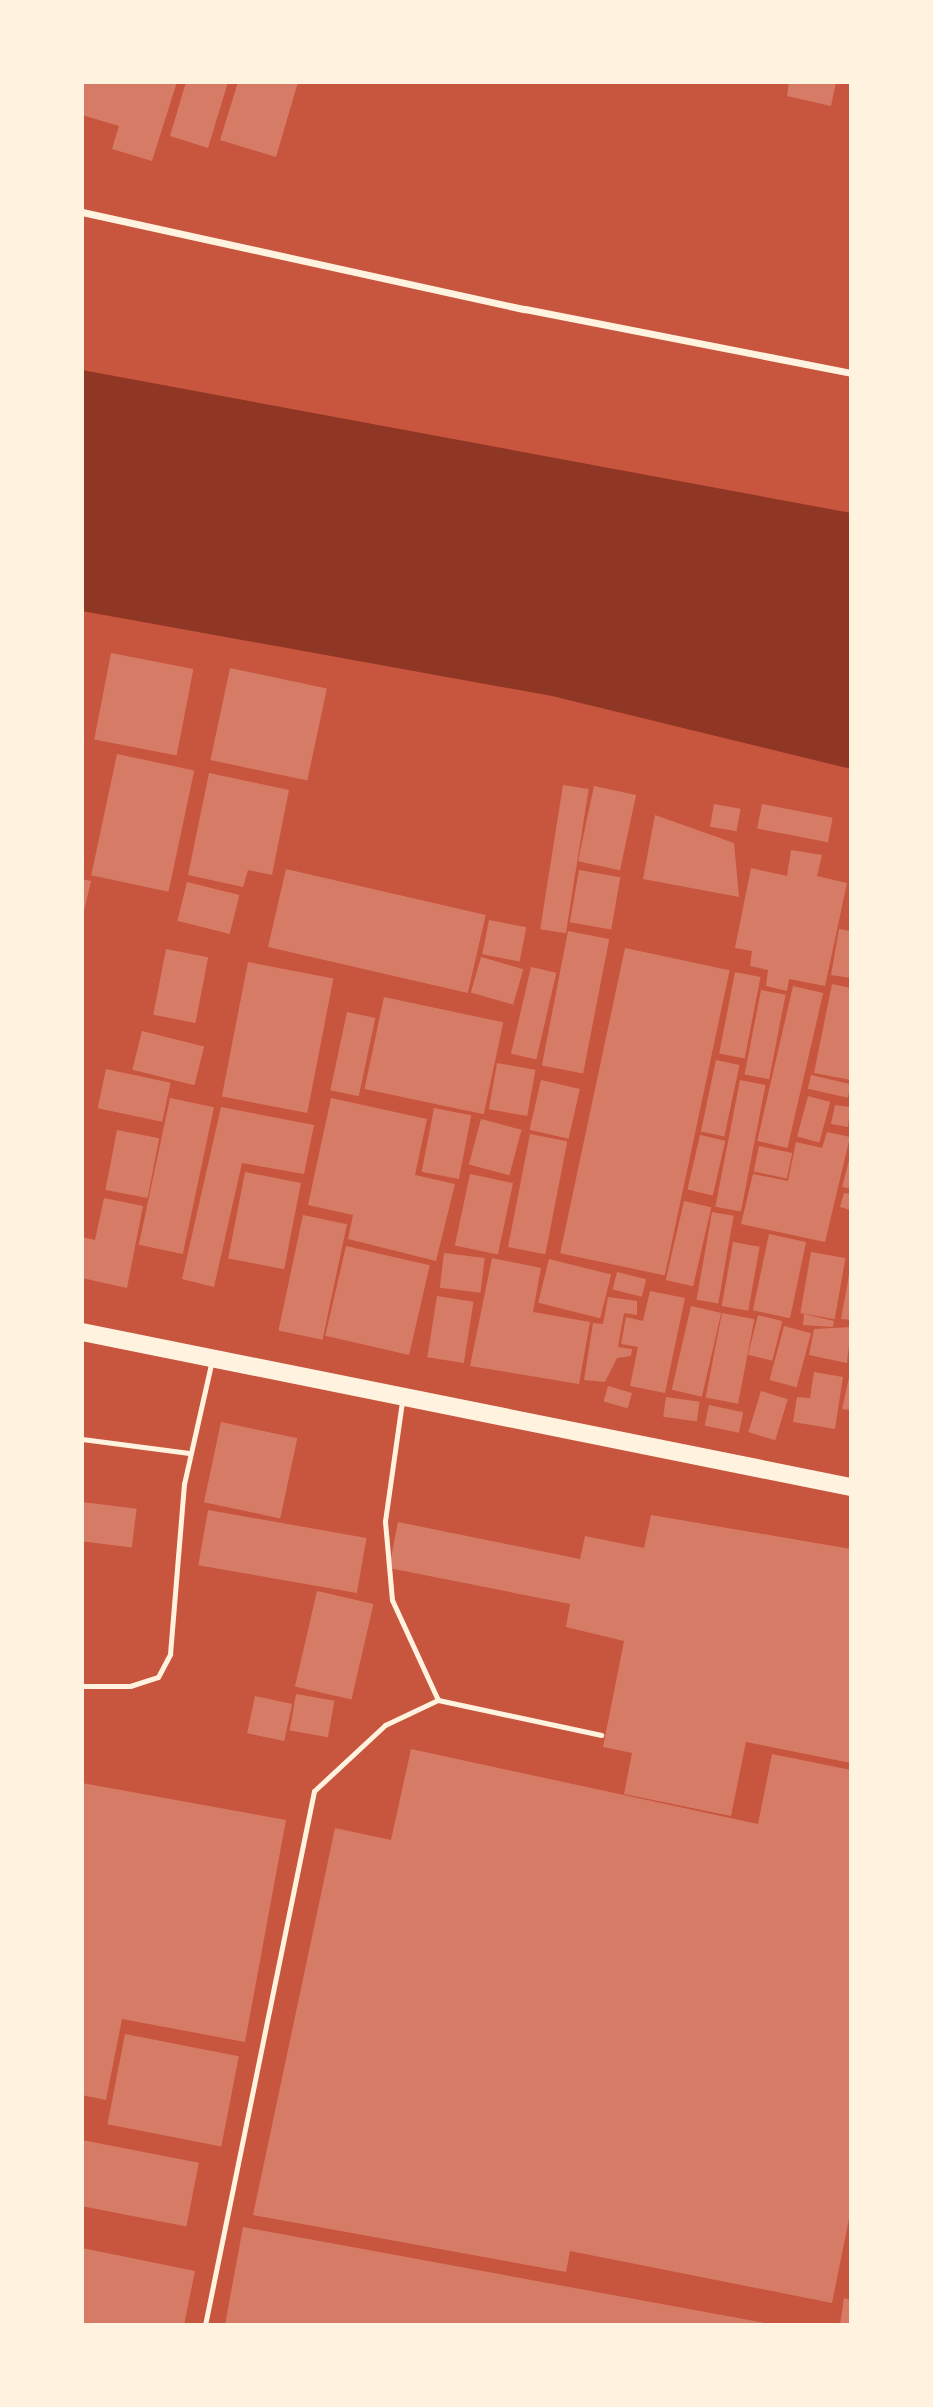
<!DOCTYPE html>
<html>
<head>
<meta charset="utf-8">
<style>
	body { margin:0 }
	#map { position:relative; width:933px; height:2407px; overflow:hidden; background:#c8553d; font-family:"Times New Roman",serif }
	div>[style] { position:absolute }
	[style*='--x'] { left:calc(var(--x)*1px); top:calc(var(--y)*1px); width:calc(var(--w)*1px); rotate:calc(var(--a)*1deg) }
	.water>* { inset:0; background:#8f3625 }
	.building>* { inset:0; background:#d67c66; transform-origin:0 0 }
	.service>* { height:5px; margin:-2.5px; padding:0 2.5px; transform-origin:2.5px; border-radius:2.5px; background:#fff3e0 }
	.minor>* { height:7px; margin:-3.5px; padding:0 3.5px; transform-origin:3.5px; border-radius:3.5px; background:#fff3e0 }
	.primary>* { height:18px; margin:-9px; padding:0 9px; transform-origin:9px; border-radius:9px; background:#fff3e0 }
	span { translate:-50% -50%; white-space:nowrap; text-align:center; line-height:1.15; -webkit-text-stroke:5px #fff3e0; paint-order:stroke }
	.frame { position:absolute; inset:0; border:84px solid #fff3e0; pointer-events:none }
</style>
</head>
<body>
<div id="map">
	<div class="water">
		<div style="clip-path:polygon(82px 370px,851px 513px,851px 769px,552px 696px,82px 611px)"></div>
	</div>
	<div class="building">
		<div style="clip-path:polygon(177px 82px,152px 161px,112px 149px,119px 126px,82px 115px,83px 82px)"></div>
		<div style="clip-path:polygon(186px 82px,228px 82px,208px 148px,170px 136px)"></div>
		<div style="clip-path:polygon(238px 82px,298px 82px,276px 157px,220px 140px)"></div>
		<div style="clip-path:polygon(789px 82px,836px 82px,831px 106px,787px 96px)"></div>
		<div style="left:111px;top:653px;width:84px;height:88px;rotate:11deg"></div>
		<div style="left:230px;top:668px;width:99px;height:94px;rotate:12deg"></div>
		<div style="left:117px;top:754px;width:79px;height:124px;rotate:12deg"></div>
		<div style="clip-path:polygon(209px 773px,289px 790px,272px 875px,248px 870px,243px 887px,188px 875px)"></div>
		<div style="left:563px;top:785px;width:26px;height:146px;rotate:9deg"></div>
		<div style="left:594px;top:786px;width:43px;height:77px;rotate:12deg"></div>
		<div style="left:714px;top:804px;width:27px;height:23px;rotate:10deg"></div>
		<div style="left:762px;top:804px;width:72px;height:25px;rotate:11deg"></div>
		<div style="clip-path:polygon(655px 815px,734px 843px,739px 897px,643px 879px)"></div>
		<div style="clip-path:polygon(791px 850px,822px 855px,817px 876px,847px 883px,825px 986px,789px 979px,787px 991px,766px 986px,768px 970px,750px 966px,752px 951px,735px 948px,751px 868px,787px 876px)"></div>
		<div style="left:286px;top:869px;width:205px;height:80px;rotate:13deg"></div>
		<div style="left:579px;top:870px;width:42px;height:53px;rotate:10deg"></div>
		<div style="clip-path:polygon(82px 879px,91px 881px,83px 915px,82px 914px)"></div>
		<div style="left:187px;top:882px;width:54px;height:40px;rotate:14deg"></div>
		<div style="left:489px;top:920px;width:38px;height:35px;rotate:11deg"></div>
		<div style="clip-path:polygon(839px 929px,851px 931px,851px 978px,831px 975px)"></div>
		<div style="left:568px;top:931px;width:42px;height:137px;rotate:11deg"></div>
		<div style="left:625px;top:948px;width:107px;height:312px;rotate:12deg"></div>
		<div style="left:166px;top:949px;width:43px;height:67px;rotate:11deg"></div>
		<div style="left:481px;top:957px;width:44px;height:37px;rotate:16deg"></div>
		<div style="left:248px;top:962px;width:87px;height:137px;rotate:11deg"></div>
		<div style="left:531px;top:967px;width:26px;height:89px;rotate:13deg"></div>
		<div style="left:735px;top:972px;width:26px;height:83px;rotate:11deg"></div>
		<div style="clip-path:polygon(832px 984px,851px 988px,851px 1080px,814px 1073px)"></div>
		<div style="left:793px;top:986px;width:31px;height:159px;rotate:13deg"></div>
		<div style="left:761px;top:990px;width:25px;height:86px;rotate:11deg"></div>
		<div style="left:384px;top:997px;width:122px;height:94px;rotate:12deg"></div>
		<div style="left:347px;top:1012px;width:29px;height:80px;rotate:12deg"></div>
		<div style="left:142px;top:1031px;width:64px;height:40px;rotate:14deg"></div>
		<div style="left:716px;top:1060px;width:24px;height:73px;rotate:12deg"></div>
		<div style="left:497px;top:1063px;width:39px;height:47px;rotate:10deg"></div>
		<div style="left:106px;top:1069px;width:66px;height:40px;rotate:12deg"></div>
		<div style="left:811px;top:1075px;width:41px;height:14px;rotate:13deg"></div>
		<div style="left:541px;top:1080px;width:40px;height:51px;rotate:13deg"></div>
		<div style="left:740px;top:1080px;width:26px;height:129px;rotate:11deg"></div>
		<div style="left:808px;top:1096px;width:23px;height:42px;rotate:15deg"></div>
		<div style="left:170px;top:1098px;width:45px;height:150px;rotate:12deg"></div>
		<div style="clip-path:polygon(331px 1098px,427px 1119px,415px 1175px,455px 1184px,436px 1261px,348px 1239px,353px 1215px,308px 1205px)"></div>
		<div style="clip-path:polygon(835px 1105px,850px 1107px,848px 1127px,831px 1124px)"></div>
		<div style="clip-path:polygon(221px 1107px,314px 1125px,304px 1174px,242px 1163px,214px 1287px,182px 1279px)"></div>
		<div style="left:434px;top:1108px;width:38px;height:65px;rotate:11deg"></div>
		<div style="left:481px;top:1119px;width:42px;height:47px;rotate:15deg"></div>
		<div style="left:117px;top:1130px;width:43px;height:61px;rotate:11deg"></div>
		<div style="clip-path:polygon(827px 1132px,850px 1137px,825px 1242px,741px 1224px,753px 1174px,788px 1181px,796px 1142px,822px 1148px)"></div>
		<div style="left:530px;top:1134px;width:38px;height:115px;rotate:11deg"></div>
		<div style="left:700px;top:1135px;width:26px;height:56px;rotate:13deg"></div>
		<div style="left:759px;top:1146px;width:34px;height:26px;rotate:12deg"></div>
		<div style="clip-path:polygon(851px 1153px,851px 1189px,842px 1187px)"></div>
		<div style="left:245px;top:1172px;width:57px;height:88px;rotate:11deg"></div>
		<div style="left:470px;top:1174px;width:44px;height:73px;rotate:12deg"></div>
		<div style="clip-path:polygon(844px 1193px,851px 1194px,851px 1210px,840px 1207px)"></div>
		<div style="clip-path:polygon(104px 1198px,143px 1206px,127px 1288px,82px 1278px,82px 1237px,95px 1240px)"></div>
		<div style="left:684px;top:1201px;width:28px;height:81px;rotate:13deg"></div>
		<div style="left:712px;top:1212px;width:22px;height:89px;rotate:10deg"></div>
		<div style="left:303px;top:1215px;width:45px;height:118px;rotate:12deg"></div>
		<div style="left:769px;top:1234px;width:38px;height:78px;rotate:12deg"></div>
		<div style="left:733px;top:1242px;width:27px;height:65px;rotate:10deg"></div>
		<div style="left:346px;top:1246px;width:86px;height:92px;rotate:13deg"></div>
		<div style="left:811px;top:1252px;width:35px;height:62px;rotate:10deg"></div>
		<div style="left:444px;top:1253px;width:41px;height:35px;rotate:7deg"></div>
		<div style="clip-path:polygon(492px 1258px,541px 1268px,533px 1312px,590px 1322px,579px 1384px,470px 1366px)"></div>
		<div style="left:549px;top:1259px;width:64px;height:45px;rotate:14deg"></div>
		<div style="clip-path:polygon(851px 1264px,851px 1320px,841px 1319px)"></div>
		<div style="left:617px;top:1272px;width:30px;height:18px;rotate:14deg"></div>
		<div style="clip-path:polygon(650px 1291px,685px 1298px,665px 1393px,630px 1386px,638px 1347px,621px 1344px,626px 1317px,643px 1321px)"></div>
		<div style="left:437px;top:1296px;width:37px;height:62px;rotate:9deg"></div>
		<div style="clip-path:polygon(608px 1297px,637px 1301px,637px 1315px,624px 1313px,618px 1347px,632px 1349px,631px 1356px,617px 1358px,605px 1382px,584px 1380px,593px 1323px,603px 1324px)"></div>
		<div style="left:691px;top:1306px;width:31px;height:86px;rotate:13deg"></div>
		<div style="left:722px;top:1313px;width:33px;height:86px;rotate:11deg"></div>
		<div style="clip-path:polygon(804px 1314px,834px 1321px,833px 1327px,803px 1325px)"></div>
		<div style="left:758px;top:1315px;width:25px;height:41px;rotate:14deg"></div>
		<div style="left:784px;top:1326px;width:28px;height:56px;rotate:15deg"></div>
		<div style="clip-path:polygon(851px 1327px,847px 1363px,809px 1355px,814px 1329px)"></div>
		<div style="clip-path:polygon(851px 1369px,851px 1410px,842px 1409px)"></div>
		<div style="clip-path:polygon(814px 1372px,843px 1377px,835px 1429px,793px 1422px,797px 1397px,810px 1398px)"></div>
		<div style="left:608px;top:1386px;width:25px;height:16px;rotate:16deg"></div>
		<div style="left:761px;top:1391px;width:28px;height:43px;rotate:17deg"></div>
		<div style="left:666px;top:1397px;width:34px;height:20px;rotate:8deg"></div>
		<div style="left:709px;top:1405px;width:35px;height:21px;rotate:12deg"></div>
		<div style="left:221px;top:1422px;width:78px;height:82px;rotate:12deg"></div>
		<div style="left:82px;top:1502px;width:55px;height:39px;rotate:7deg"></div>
		<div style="left:208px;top:1510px;width:161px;height:56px;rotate:10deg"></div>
		<div style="clip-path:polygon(651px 1515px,851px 1549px,851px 1763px,746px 1742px,731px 1816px,624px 1794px,632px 1753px,603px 1747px,624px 1641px,566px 1627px,570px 1604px,389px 1568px,398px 1522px,580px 1559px,585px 1536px,644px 1548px)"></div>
		<div style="left:317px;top:1591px;width:58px;height:98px;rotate:13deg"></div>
		<div style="left:296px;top:1694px;width:39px;height:37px;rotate:10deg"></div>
		<div style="left:255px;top:1696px;width:38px;height:38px;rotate:12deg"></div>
		<div style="clip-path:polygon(411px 1749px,758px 1824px,772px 1754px,851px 1770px,851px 2209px,832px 2303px,570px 2251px,566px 2272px,253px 2215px,335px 1828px,391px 1840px)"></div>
		<div style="clip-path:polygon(82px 1783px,286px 1820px,245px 2042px,122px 2019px,106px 2100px,82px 2095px)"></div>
		<div style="left:125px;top:2034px;width:116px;height:92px;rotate:11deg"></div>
		<div style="left:82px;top:2140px;width:119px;height:65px;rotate:11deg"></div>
		<div style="clip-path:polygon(243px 2227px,765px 2323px,765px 2325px,225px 2325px)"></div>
		<div style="clip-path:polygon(82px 2248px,195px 2271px,184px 2325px,82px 2325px)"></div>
		<div style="clip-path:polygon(844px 2298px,851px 2300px,851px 2325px,840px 2325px)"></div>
	</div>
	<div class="service">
		<div style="--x:82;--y:1439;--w:108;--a:7.5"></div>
		<div style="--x:82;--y:1686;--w:48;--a:0"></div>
		<div style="--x:130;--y:1686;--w:29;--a:-18"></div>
		<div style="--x:158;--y:1677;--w:26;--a:-62"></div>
		<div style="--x:170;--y:1654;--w:171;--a:-85.3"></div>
		<div style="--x:184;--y:1484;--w:127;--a:-77.3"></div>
		<div style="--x:438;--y:1700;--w:167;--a:12.1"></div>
		<div style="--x:205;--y:2325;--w:545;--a:-78.46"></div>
		<div style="--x:314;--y:1791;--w:97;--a:-42.9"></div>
		<div style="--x:385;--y:1725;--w:59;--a:-25.3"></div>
		<div style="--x:438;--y:1700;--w:110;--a:-114.7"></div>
		<div style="--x:392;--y:1600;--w:79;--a:-95.1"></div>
		<div style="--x:385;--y:1521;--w:121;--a:-81.9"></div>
	</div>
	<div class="minor">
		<div style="--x:82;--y:212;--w:453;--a:12.4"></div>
		<div style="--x:525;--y:309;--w:332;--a:11.1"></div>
	</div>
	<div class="primary">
		<div style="--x:82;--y:1332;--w:784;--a:11.4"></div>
	</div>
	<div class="frame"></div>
</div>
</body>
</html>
